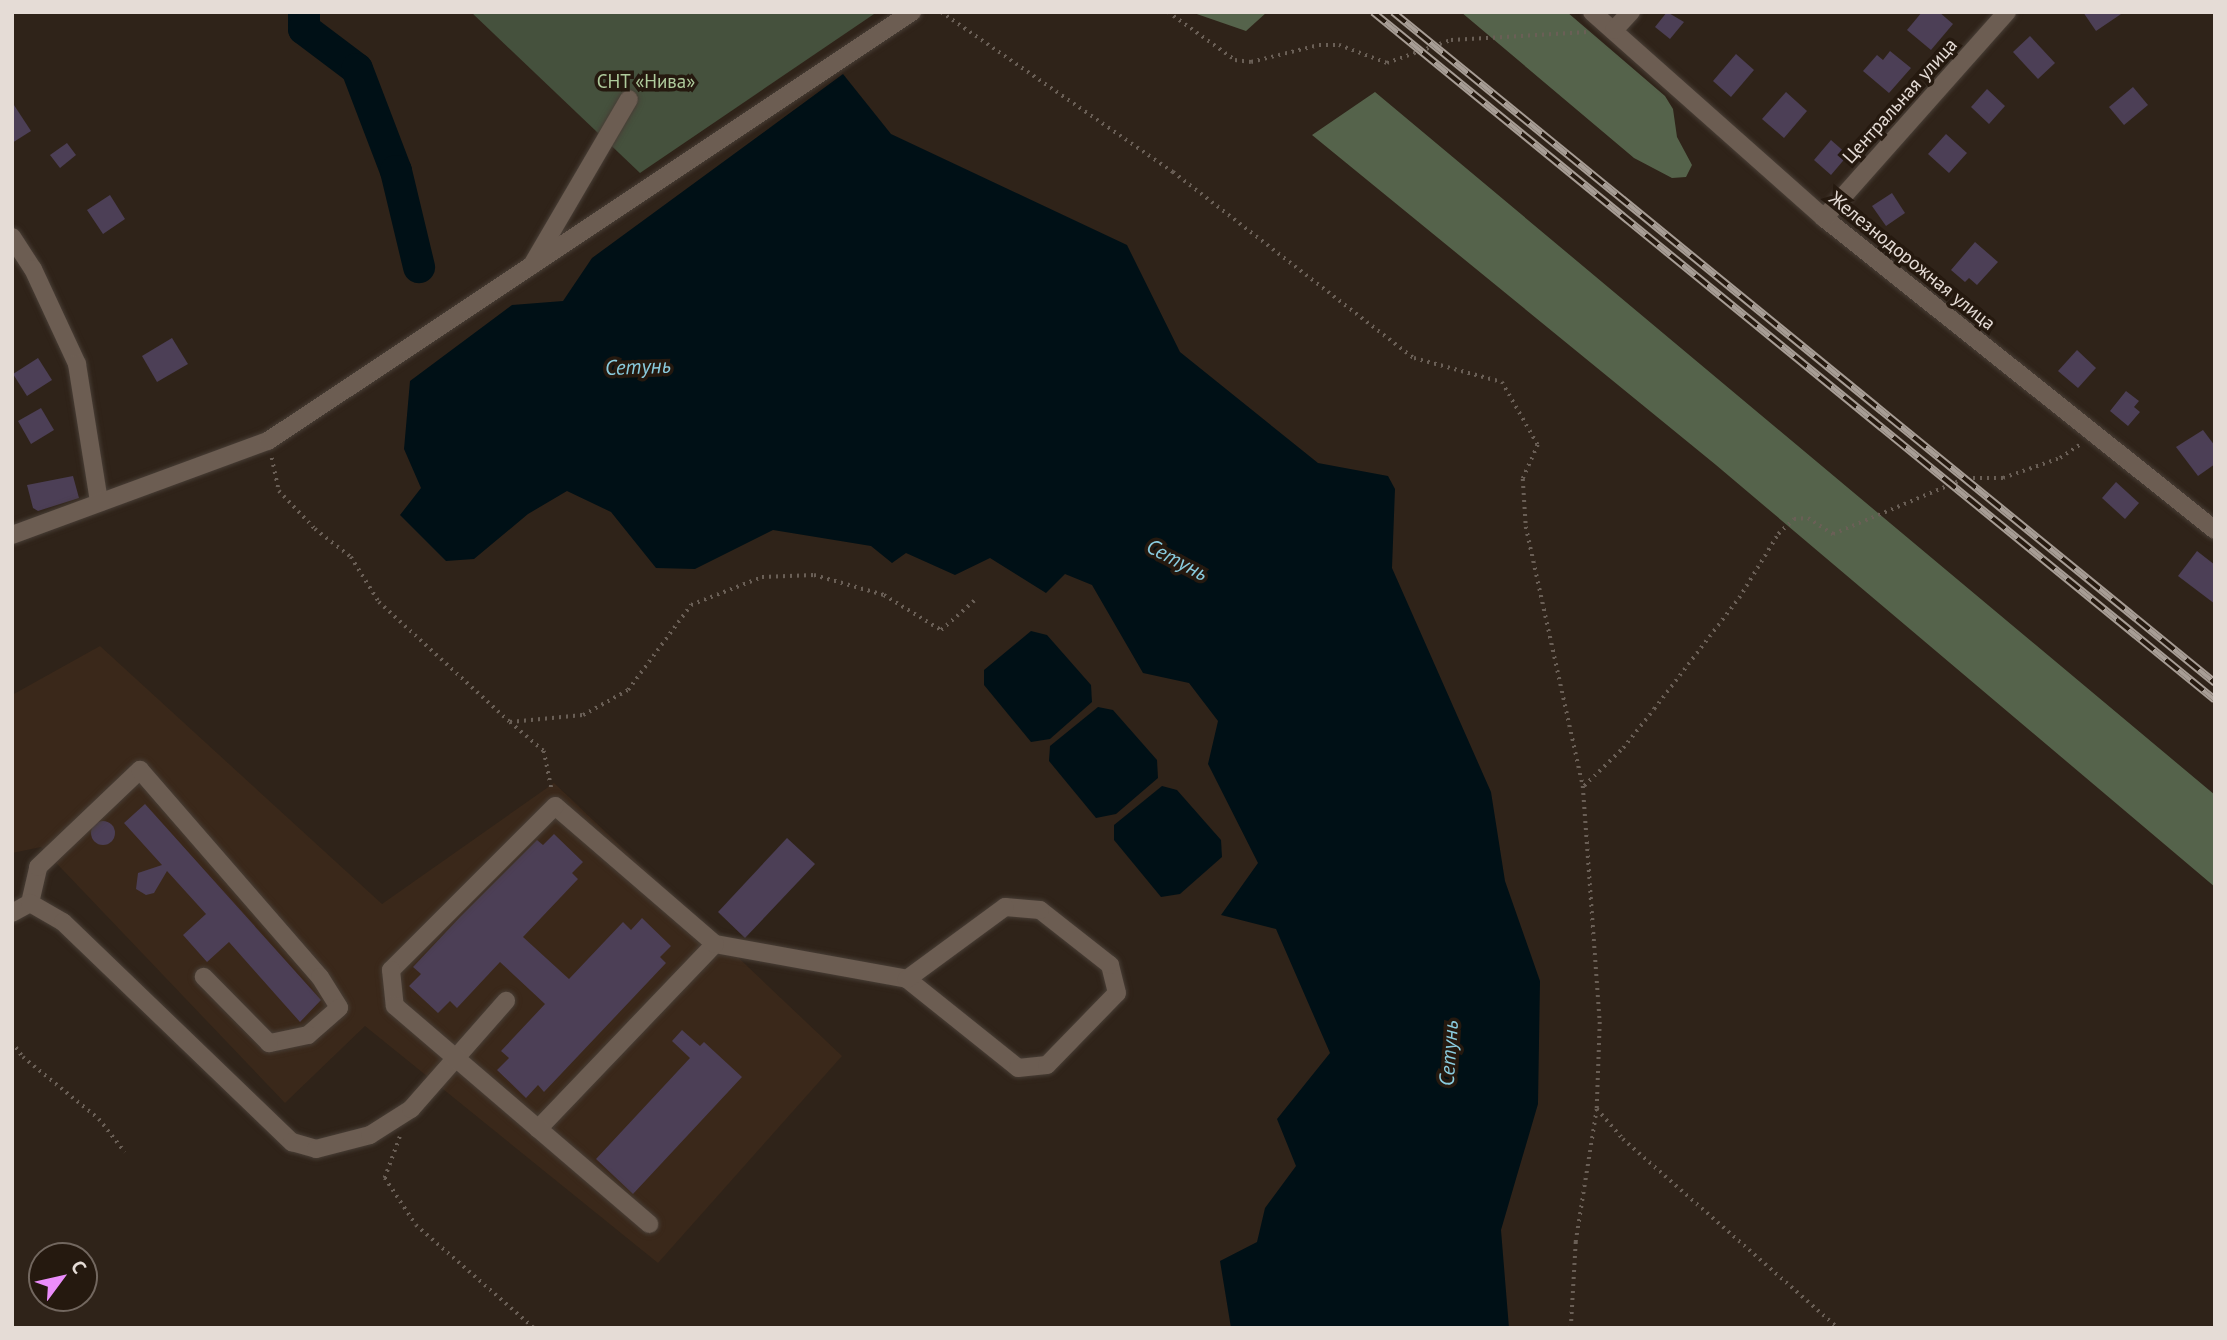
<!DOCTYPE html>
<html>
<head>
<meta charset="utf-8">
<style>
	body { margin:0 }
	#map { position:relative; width:2227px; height:1340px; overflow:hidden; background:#2f2319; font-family:"PT Sans",sans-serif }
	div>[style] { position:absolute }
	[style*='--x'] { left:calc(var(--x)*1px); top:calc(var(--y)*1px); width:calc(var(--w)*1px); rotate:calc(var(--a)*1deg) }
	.built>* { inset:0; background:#3a281a }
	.green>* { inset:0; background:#45513d }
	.forest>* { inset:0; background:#55634b }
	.water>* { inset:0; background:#001016 }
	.river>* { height:32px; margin:-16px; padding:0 16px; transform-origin:16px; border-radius:16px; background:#001016 }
	.building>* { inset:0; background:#4c3f56 }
	.round { border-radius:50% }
	.path>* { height:3.5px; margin-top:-1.75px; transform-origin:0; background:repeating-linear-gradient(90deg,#6a5f56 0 2px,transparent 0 7px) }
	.roads { filter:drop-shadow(0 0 2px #483e36) drop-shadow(0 0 2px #483e36) }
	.minor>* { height:18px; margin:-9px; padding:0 9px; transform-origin:9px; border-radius:9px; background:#6c5d52 }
	.rail>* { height:8px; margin-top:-4px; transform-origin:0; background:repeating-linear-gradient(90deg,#25190f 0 16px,#a79d95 0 32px); box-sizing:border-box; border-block:2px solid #a79d95 }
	span { translate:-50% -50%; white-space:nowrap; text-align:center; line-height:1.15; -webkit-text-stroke:7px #25190f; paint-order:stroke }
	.park-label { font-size:19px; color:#afcb9c }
	.street-label { font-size:19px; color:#e5dcd6 }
	.water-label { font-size:21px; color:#8accdf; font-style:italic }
	.frame { position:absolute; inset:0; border:14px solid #e5dcd6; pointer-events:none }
	.north { position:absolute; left:28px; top:1242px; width:70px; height:70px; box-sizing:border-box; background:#25190f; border:2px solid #72675f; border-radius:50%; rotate:57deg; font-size:19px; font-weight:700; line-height:28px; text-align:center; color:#e5dcd6 }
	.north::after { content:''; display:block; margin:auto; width:24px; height:32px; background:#eb8dfb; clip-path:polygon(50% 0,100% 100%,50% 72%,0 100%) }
</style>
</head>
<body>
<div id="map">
	<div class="built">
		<div style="clip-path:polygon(100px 646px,382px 904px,554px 783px,842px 1056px,658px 1263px,365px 1026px,285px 1103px,41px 847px,12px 853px,12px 695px)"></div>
	</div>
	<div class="green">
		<div style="clip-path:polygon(471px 12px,877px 12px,640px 173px)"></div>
	</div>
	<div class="forest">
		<div style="clip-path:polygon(1191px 12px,1267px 12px,1246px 31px)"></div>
		<div style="clip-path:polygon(1461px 12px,1567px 12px,1665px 96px,1673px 109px,1677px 137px,1692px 165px,1686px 177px,1672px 178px,1634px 158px)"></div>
		<div style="clip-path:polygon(1375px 92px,2215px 795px,2215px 887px,1716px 465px,1312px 135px)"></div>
	</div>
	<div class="water">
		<div style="clip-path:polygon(843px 74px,891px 134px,1127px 245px,1180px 352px,1318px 463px,1388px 476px,1395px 489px,1392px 568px,1491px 792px,1505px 881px,1540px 981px,1538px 1104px,1501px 1230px,1509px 1328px,1231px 1328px,1220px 1261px,1257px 1242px,1265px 1208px,1296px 1166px,1277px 1119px,1330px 1053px,1276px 929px,1221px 915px,1258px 863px,1208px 764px,1218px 721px,1189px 683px,1143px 673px,1092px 585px,1065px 574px,1046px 593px,990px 558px,955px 575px,906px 553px,892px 563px,871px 546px,773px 530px,695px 569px,656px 568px,611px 512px,567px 491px,528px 514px,474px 559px,446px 561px,400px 515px,421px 488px,404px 449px,410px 381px,512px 305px,563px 301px,592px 258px)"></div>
		<div style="clip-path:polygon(1031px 631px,1047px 635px,1091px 685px,1092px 702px,1050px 739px,1031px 742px,984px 685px,984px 670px)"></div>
		<div style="clip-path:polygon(1098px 707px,1113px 710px,1157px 760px,1158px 778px,1116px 814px,1096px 818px,1049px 761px,1050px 746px)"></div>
		<div style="clip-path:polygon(1162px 786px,1177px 790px,1221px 840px,1222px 857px,1180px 894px,1161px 897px,1114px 840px,1114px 825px)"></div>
	</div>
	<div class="river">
		<div style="--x:304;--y:12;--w:17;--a:90"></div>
		<div style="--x:304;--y:29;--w:66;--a:37"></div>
		<div style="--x:357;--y:69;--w:109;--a:69.1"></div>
		<div style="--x:396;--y:171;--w:99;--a:76.5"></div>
	</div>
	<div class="building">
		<div style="clip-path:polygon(1667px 12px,1684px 22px,1670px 39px,1655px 27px)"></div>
		<div style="clip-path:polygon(1922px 12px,1939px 12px,1953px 24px,1931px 50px,1907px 30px)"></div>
		<div style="clip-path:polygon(2083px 12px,2124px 12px,2096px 31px)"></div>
		<div style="clip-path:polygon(2030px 36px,2055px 63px,2038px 79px,2013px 52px)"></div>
		<div style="clip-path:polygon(1890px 51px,1911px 68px,1889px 93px,1863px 71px,1877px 55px,1883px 60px)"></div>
		<div style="clip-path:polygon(1736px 54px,1754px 70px,1731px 97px,1713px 81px)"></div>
		<div style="clip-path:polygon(2133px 87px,2148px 105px,2124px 125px,2109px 107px)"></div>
		<div style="clip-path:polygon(1987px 89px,2005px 106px,1989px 124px,1971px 107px)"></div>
		<div style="clip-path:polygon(1786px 92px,1807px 111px,1784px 138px,1762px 119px)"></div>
		<div style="clip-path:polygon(12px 102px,31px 131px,12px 143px)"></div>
		<div style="clip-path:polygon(1946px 134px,1967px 153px,1949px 173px,1928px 154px)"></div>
		<div style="clip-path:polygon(1831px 140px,1848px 155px,1831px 175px,1814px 160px)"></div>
		<div style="clip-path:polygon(67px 143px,76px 155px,60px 168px,50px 155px)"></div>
		<div style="clip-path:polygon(1892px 193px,1905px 213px,1886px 226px,1872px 206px)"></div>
		<div style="clip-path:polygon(110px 195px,125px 219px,103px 234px,87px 210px)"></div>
		<div style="clip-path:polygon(1975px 242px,1998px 262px,1977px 285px,1969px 278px,1965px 282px,1951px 270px)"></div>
		<div style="clip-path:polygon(172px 338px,188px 364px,157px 382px,142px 356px)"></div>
		<div style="clip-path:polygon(2077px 350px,2096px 368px,2078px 388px,2058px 371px)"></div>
		<div style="clip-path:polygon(38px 358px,52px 380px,27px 396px,13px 374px)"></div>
		<div style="clip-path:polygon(2126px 391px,2139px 401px,2134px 407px,2140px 412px,2128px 426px,2110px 411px)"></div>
		<div style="clip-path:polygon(41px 408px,54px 430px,31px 444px,18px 421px)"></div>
		<div style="clip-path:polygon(2203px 430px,2215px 446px,2215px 464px,2198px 476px,2176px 447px)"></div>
		<div style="clip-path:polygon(73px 476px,79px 498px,38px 511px,33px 508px,27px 485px)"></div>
		<div style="clip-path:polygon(2116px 482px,2139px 503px,2125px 519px,2102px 498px)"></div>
		<div style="clip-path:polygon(2197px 551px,2215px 565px,2215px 604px,2178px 576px)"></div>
		<div style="clip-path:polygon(145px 804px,321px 1000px,300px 1022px,229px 942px,207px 962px,183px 935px,206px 914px,167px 871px,154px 893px,146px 895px,136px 889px,138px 873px,162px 865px,124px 823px)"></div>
		<div class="round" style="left:91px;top:821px;width:24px;height:24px"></div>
		<div style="clip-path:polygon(554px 834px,583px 862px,572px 873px,578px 879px,523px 937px,569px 979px,623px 922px,631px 930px,642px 918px,671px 946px,660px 957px,666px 963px,544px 1092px,538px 1085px,526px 1098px,497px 1070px,509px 1058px,501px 1051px,545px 1004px,500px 962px,457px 1008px,450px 1001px,438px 1013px,409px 986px,421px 974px,413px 967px,460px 917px,537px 840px,543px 845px)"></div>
		<div style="clip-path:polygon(787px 838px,815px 864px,745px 938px,718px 912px)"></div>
		<div style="clip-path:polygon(682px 1030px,700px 1046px,704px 1042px,742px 1077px,633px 1194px,596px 1159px,690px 1058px,672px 1041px)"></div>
	</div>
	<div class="path">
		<div style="--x:941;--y:12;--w:282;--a:34.6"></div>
		<div style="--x:1173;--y:172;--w:304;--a:37.7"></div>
		<div style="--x:1414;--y:358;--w:91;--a:15.3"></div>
		<div style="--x:1502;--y:382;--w:73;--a:60.3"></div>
		<div style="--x:1538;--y:445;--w:37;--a:114"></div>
		<div style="--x:1523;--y:479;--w:48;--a:86.4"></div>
		<div style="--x:1526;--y:527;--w:265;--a:77.6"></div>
		<div style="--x:1583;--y:786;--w:237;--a:85.9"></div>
		<div style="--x:1600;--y:1022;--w:87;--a:92"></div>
		<div style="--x:1597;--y:1109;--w:135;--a:99"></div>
		<div style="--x:1576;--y:1242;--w:86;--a:93.3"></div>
		<div style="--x:1168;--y:12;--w:82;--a:35.6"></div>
		<div style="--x:1235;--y:60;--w:16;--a:7"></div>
		<div style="--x:1251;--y:62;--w:70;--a:-14"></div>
		<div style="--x:1319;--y:45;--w:20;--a:0"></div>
		<div style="--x:1339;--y:45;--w:51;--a:20.6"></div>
		<div style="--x:1387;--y:63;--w:68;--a:-19.8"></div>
		<div style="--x:1451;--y:40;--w:137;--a:-3.3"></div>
		<div style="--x:272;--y:458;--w:34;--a:78"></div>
		<div style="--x:279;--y:491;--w:52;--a:46.5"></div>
		<div style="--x:315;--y:529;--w:46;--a:37.9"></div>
		<div style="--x:351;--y:557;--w:53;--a:58.1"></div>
		<div style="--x:379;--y:602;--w:178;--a:42.5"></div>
		<div style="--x:510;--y:722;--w:73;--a:-5.5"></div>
		<div style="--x:583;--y:715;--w:51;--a:-29.1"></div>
		<div style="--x:628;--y:690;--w:106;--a:-53.5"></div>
		<div style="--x:691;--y:605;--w:76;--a:-21.5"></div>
		<div style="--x:762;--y:577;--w:52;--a:-2.2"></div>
		<div style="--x:814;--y:575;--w:73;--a:15.9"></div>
		<div style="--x:884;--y:595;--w:67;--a:31.6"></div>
		<div style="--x:941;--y:630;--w:47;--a:-41.5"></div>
		<div style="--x:510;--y:722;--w:45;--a:40.5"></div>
		<div style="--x:544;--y:751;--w:41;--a:78.7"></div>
		<div style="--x:1584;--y:786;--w:54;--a:-44.3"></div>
		<div style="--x:1623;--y:748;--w:50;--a:-51.5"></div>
		<div style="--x:1654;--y:709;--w:140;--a:-52.6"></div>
		<div style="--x:1739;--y:598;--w:75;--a:-58.6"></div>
		<div style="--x:1778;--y:534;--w:22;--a:-43"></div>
		<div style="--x:1794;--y:519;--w:14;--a:-4"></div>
		<div style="--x:1808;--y:518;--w:30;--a:33"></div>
		<div style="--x:1833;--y:534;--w:144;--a:-22.8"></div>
		<div style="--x:1966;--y:478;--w:37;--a:0"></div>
		<div style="--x:2003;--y:478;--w:60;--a:-19.3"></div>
		<div style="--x:2060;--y:458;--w:27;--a:-34"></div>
		<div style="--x:12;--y:1042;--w:19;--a:54"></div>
		<div style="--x:23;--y:1057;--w:98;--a:39.2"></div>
		<div style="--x:99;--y:1119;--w:42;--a:51.8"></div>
		<div style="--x:1597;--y:1109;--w:40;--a:49"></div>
		<div style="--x:1623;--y:1139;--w:286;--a:41.3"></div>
		<div style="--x:400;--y:1137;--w:44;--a:110.1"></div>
		<div style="--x:385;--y:1178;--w:56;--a:56.6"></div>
		<div style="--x:416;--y:1225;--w:157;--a:41.1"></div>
	</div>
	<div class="roads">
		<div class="minor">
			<div style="--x:1592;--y:12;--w:310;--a:41.6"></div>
			<div style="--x:1824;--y:218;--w:500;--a:38.59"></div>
			<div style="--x:1614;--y:30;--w:25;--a:-47"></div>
			<div style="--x:1824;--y:218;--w:276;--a:-48.4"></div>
			<div style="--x:12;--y:237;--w:38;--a:57"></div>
			<div style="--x:33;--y:269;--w:105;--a:65.1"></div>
			<div style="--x:77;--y:364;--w:140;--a:80.9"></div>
			<div style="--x:532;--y:265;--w:192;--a:-59.7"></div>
			<div style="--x:12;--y:535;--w:273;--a:-20.2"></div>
			<div style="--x:268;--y:441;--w:774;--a:-33.67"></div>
			<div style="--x:30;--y:903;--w:37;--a:-77"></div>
			<div style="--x:38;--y:867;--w:141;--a:-43.6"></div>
			<div style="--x:140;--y:770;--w:274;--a:49"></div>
			<div style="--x:320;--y:977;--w:36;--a:58"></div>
			<div style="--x:339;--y:1008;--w:41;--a:138.9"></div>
			<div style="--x:308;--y:1035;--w:40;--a:168"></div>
			<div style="--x:269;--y:1043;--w:93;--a:-134.6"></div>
			<div style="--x:12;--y:913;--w:21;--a:-29"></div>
			<div style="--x:30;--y:903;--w:38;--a:30"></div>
			<div style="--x:63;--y:922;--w:318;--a:43.9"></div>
			<div style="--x:292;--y:1142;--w:25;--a:16"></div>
			<div style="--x:316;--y:1149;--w:56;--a:-14.5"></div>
			<div style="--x:370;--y:1135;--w:49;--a:-32.4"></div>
			<div style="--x:411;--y:1109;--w:144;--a:-48.7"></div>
			<div style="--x:715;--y:944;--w:195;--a:10.3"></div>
			<div style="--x:907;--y:979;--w:142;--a:38.7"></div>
			<div style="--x:1018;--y:1068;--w:29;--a:-6"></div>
			<div style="--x:1047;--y:1065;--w:100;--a:-45.8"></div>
			<div style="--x:1117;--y:993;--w:29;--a:-104"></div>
			<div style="--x:1110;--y:965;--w:89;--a:-141.8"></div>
			<div style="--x:1040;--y:910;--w:35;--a:-175"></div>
			<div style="--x:1005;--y:907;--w:122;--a:143.7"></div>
			<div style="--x:538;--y:1129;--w:256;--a:-46.3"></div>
			<div style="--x:715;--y:944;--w:211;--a:-139.2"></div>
			<div style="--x:555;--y:806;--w:232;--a:135"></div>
			<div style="--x:391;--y:970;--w:36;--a:84"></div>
			<div style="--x:395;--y:1006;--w:335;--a:40.6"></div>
		</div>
	</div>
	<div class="rail">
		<div style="--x:1373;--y:12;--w:1087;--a:39.25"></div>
		<div style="--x:1393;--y:12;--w:1061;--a:39.22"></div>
	</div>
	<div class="park-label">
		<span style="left:646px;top:82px">СНТ «Нива»</span>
	</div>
	<div class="street-label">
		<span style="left:1900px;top:101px;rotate:-48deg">Центральная улица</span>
		<span style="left:1912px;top:261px;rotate:39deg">Железнодорожная улица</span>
	</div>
	<div class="water-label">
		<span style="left:638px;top:367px;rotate:-2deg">Сетунь</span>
		<span style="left:1177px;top:560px;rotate:28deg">Сетунь</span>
		<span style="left:1449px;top:1053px;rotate:-86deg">Сетунь</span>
	</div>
	<div class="frame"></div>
	<div class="north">С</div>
</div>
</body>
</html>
